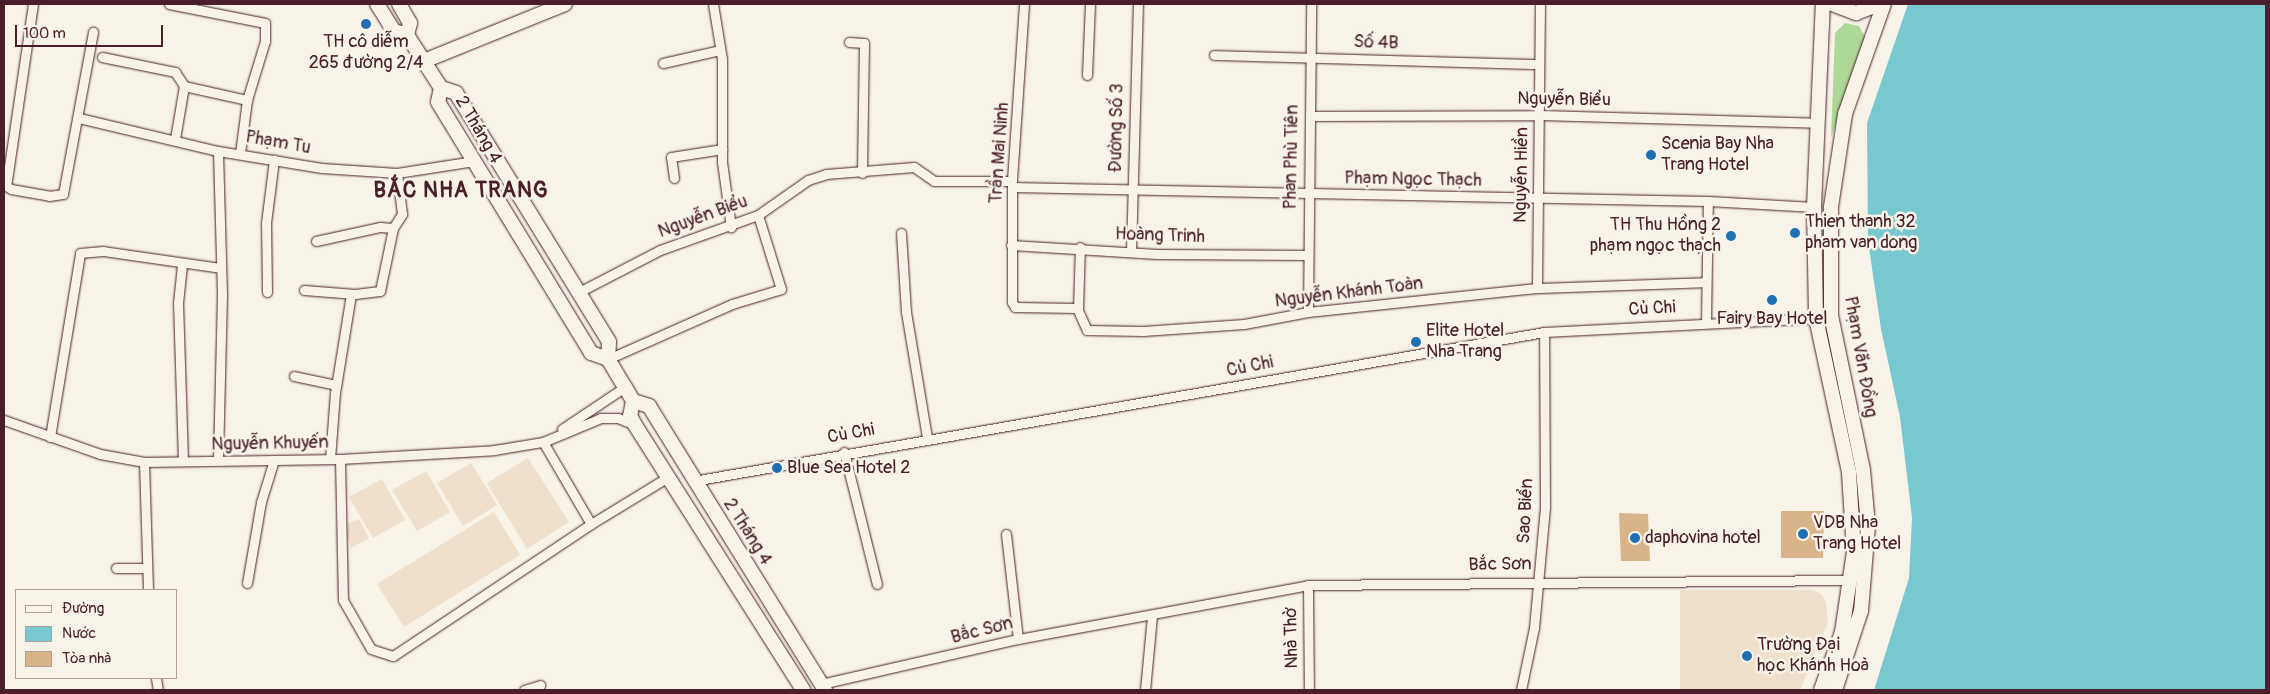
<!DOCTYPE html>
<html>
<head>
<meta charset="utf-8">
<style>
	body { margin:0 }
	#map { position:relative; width:2270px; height:694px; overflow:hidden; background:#f7f3e8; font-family:Pangolin,sans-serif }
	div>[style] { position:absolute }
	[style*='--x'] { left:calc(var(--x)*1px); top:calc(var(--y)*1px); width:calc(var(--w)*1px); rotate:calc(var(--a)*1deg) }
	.built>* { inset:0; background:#eee0cc }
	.green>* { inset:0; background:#add895 }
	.water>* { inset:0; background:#77c8cf }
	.building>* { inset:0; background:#d9b48a }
	.roads { filter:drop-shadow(0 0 1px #4a1f2b) drop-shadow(0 0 1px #4a1f2b) }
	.street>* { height:9px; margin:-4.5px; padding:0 4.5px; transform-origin:4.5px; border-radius:4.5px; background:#f7f3e8 }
	.primary>* { height:14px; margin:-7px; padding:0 7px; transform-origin:7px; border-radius:7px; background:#f7f3e8 }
	.dots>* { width:14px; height:14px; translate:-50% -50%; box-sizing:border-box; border:2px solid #f7f3e8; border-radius:50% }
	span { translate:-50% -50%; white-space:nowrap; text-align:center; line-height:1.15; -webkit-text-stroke:5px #f7f3e8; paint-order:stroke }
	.poi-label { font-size:18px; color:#4a1f2b }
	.left { translate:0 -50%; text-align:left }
	.right { translate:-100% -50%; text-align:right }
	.street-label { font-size:18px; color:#4a1f2b }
	.district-label { font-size:22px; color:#4a1f2b; font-weight:700; letter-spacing:1px }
	.frame { position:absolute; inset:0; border:5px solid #4a1f2b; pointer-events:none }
	.legend { position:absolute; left:15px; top:589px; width:162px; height:90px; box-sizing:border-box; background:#f7f3e8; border:1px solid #b29e9c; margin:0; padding:6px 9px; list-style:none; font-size:15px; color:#4a1f2b }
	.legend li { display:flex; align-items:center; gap:10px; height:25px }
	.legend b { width:25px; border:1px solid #b29e9c }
	.scale { position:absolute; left:15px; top:25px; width:148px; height:22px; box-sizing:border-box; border:2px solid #4a1f2b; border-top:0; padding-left:6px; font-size:15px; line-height:18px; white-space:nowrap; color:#4a1f2b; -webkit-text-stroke:4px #f7f3e8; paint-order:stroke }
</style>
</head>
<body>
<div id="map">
	<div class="built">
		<div style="clip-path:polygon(528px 458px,569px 522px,527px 549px,487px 483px)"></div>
		<div style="clip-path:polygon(471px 463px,497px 505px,463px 526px,437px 483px)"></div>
		<div style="clip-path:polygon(426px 471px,450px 512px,417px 531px,392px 490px)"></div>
		<div style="clip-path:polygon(382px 479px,405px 520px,373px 538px,349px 497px)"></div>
		<div style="clip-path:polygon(494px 512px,520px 555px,404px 627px,377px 584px)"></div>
		<div style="clip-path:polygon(359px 519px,369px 538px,351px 548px,343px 525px)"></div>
		<div style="clip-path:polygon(1680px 590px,1813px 590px,1821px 594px,1826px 602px,1828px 623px,1800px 690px,1680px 690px)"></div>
	</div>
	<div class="green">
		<div style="clip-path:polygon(1845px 23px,1859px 26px,1865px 37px,1831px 138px,1835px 33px)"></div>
	</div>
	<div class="water">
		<div style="clip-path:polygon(1908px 4px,2266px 4px,2266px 690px,1874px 690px,1909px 578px,1912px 518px,1900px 417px,1881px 329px,1868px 241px,1867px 123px)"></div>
	</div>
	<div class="building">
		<div style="clip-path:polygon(1781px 511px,1824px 511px,1823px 558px,1781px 558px)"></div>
		<div style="clip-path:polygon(1619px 513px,1648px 514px,1650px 561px,1621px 561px)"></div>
	</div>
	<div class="roads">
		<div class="street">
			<div style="--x:33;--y:4;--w:184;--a:98.4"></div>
			<div style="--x:6;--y:186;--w:6;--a:31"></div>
			<div style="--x:11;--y:189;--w:39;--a:10"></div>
			<div style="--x:49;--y:196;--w:14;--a:-8"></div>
			<div style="--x:63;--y:194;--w:165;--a:-79.5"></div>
			<div style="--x:169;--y:4;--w:98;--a:11.2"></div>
			<div style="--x:265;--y:23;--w:18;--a:90"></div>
			<div style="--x:265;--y:41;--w:62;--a:107"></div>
			<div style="--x:247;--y:100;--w:53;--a:97.5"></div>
			<div style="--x:713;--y:4;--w:56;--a:80.7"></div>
			<div style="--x:722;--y:59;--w:103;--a:90"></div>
			<div style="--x:722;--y:162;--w:66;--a:82.1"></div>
			<div style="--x:1024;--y:4;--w:177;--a:93.9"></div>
			<div style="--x:1012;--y:181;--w:121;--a:90"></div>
			<div style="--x:1012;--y:302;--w:6;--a:59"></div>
			<div style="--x:1015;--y:307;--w:62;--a:0.9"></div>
			<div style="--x:1077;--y:308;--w:24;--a:66"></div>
			<div style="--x:1087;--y:330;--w:56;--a:1"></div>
			<div style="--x:1143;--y:331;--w:101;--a:-4"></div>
			<div style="--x:1244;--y:324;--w:65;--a:-10.6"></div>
			<div style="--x:1308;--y:312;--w:230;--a:-6"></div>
			<div style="--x:1537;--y:288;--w:169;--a:-2"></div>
			<div style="--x:849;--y:42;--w:15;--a:4"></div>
			<div style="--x:864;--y:43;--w:130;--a:90.9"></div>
			<div style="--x:1214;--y:55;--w:323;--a:1.6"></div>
			<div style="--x:102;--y:57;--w:75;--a:11.6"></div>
			<div style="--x:175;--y:72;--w:17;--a:57"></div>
			<div style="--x:663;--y:63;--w:58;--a:-12.8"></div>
			<div style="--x:1087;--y:75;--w:71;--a:-87.6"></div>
			<div style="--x:1310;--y:116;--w:230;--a:-0.2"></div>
			<div style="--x:1540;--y:115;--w:278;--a:1.6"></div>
			<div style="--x:79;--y:118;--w:143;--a:13.4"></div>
			<div style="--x:218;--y:151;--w:105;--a:9.3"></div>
			<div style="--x:322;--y:168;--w:75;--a:3.8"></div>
			<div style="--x:397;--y:173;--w:78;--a:-8.9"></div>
			<div style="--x:175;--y:139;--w:54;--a:-80.4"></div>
			<div style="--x:184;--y:86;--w:65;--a:12.5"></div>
			<div style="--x:218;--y:151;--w:144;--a:88.4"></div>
			<div style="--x:222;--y:295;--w:165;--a:91.4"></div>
			<div style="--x:674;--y:178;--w:21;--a:-98"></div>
			<div style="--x:671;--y:157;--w:52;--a:-8.9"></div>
			<div style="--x:1012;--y:187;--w:696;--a:1.15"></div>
			<div style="--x:1708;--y:201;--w:106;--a:3.2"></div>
			<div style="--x:901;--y:233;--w:79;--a:86.4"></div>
			<div style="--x:906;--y:312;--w:127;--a:80.5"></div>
			<div style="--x:316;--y:241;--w:66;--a:-12.3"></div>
			<div style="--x:380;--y:227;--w:13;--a:4"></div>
			<div style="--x:1011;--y:245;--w:146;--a:3.5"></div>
			<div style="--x:1157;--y:254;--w:150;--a:0.4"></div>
			<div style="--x:1131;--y:252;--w:248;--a:-88.4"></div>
			<div style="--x:182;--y:265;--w:37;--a:96"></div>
			<div style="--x:178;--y:302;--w:159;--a:88.2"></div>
			<div style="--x:1537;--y:288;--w:284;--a:-89.4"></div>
			<div style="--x:304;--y:290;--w:51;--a:4.5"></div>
			<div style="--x:355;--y:294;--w:25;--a:-7"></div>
			<div style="--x:380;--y:291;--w:64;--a:-78.3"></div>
			<div style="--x:393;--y:228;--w:17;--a:-57"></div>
			<div style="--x:402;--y:214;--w:41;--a:-97"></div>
			<div style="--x:267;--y:292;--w:69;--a:-90.8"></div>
			<div style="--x:266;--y:223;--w:64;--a:-82.8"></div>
			<div style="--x:577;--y:293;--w:93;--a:-27.4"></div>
			<div style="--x:660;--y:250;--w:104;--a:-19.7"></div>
			<div style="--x:758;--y:215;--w:61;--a:-35"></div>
			<div style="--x:808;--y:180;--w:19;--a:-18"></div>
			<div style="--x:826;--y:174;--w:88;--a:-4.5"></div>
			<div style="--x:914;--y:167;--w:24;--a:35"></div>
			<div style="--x:934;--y:181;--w:78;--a:0"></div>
			<div style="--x:1078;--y:309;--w:62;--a:-88.2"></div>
			<div style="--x:1308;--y:312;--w:308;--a:-89.4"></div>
			<div style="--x:1706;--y:322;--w:121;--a:-89.1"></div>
			<div style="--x:608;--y:359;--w:136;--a:-23.9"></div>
			<div style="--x:732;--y:304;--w:51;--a:-17"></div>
			<div style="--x:781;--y:289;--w:77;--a:-107.3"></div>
			<div style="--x:294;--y:376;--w:43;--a:12.1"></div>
			<div style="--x:4;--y:420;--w:102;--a:19.5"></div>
			<div style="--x:100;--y:454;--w:45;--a:10.3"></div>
			<div style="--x:144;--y:462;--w:196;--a:-0.9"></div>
			<div style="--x:340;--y:459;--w:154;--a:-3.3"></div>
			<div style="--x:494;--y:450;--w:50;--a:-9.3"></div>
			<div style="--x:543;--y:442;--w:63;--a:-22.5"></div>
			<div style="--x:601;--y:418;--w:17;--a:0"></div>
			<div style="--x:618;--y:418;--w:18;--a:22"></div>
			<div style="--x:562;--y:429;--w:76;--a:-33.7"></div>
			<div style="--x:50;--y:437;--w:186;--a:-80.7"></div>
			<div style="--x:80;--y:253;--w:23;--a:-5"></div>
			<div style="--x:103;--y:251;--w:119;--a:8.2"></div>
			<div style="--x:844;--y:452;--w:136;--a:76"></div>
			<div style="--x:330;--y:459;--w:66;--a:-85.7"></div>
			<div style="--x:335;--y:393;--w:100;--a:-80.8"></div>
			<div style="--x:340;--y:459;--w:141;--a:88.8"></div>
			<div style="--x:343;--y:600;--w:56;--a:60.3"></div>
			<div style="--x:371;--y:649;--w:23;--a:18"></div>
			<div style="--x:393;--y:656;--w:238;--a:-33.7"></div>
			<div style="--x:591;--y:524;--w:95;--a:-120.3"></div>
			<div style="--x:144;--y:462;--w:128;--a:88.2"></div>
			<div style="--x:693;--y:481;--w:864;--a:-9.93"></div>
			<div style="--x:1544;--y:332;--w:272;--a:-2.9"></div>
			<div style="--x:591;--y:524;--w:90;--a:-31.4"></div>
			<div style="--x:1006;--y:534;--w:106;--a:83.5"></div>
			<div style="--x:116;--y:568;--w:30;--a:0"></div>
			<div style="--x:247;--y:583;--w:82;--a:-80.2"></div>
			<div style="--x:261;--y:502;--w:44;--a:-72.8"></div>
			<div style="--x:1308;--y:585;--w:105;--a:89.5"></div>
			<div style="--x:156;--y:678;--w:12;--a:81"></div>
			<div style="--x:821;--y:684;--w:202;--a:-12.9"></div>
			<div style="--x:1018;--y:639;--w:295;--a:-10.5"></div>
			<div style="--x:1308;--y:585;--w:544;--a:-0.53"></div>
			<div style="--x:524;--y:690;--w:17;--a:-17"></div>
			<div style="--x:1145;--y:690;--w:74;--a:-84.6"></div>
			<div style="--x:1521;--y:690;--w:63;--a:-78.2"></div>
			<div style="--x:1534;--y:628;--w:121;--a:-84.8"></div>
			<div style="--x:1545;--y:507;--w:175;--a:-90.3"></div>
		</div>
		<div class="primary">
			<div style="--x:377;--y:4;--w:32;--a:58"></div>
			<div style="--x:394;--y:31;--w:14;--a:17"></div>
			<div style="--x:407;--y:35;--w:63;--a:57.3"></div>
			<div style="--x:441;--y:88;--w:16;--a:18"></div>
			<div style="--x:456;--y:93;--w:292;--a:58.4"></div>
			<div style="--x:609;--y:342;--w:17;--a:93"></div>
			<div style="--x:608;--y:359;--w:33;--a:59"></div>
			<div style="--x:625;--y:387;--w:16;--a:60"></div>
			<div style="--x:633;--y:401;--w:17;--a:17"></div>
			<div style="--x:649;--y:406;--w:334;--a:58.2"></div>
			<div style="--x:399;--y:4;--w:22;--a:60"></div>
			<div style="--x:410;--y:23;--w:12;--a:104"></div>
			<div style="--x:1832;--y:4;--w:26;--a:21"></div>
			<div style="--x:1856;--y:13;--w:26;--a:-21"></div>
			<div style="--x:424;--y:61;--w:152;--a:-22"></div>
			<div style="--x:441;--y:88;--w:14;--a:102"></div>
			<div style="--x:438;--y:102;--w:294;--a:58.6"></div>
			<div style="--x:591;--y:353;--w:18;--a:19"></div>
			<div style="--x:633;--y:401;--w:15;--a:101"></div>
			<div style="--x:630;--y:416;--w:10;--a:61"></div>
			<div style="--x:635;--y:425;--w:314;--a:57.6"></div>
			<div style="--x:1821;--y:690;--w:62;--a:-70.1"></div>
			<div style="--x:1842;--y:632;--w:81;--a:-81.5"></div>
			<div style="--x:1854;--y:552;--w:80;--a:-93.6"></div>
			<div style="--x:1849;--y:472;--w:157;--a:-102.1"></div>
			<div style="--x:1816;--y:318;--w:111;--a:-91"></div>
			<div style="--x:1814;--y:207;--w:203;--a:-87.5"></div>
			<div style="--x:1835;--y:690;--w:83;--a:-71.8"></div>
			<div style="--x:1861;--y:611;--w:86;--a:-85.3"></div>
			<div style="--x:1868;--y:525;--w:55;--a:-95.2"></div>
			<div style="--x:1863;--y:470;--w:157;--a:-101.7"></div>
			<div style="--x:1831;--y:316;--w:109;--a:-90"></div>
			<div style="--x:1831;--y:207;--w:94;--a:-81.4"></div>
			<div style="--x:1845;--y:114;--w:117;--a:-70.5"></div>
		</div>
	</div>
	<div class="dots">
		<div style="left:366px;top:24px;background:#1f6fb2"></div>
		<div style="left:1651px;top:155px;background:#1f6fb2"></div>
		<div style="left:1795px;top:233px;background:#1f6fb2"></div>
		<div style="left:1731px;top:236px;background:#1f6fb2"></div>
		<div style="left:1772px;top:300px;background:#1f6fb2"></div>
		<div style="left:1416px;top:342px;background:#1f6fb2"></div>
		<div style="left:777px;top:468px;background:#1f6fb2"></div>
		<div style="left:1803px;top:534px;background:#1f6fb2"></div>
		<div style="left:1635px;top:538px;background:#1f6fb2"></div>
		<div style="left:1747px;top:656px;background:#1f6fb2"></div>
	</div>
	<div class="poi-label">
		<span style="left:366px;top:53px">TH cô diễm<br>265 đường 2/4</span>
		<span class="left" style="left:1661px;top:155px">Scenia Bay Nha<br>Trang Hotel</span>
		<span class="left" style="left:1805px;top:233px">Thien thanh 32<br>pham van dong</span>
		<span class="right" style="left:1721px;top:236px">TH Thu Hồng 2<br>phạm ngọc thạch</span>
		<span style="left:1772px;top:319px">Fairy Bay Hotel</span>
		<span class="left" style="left:1426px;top:342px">Elite Hotel<br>Nha Trang</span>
		<span class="left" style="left:787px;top:468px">Blue Sea Hotel 2</span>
		<span class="left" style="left:1813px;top:534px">VDB Nha<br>Trang Hotel</span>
		<span class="left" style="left:1645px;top:538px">daphovina hotel</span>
		<span class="left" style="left:1757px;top:656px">Trường Đại<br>học Khánh Hoà</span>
	</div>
	<div class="street-label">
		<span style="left:1376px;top:43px;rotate:2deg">Số 4B</span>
		<span style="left:1564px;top:100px;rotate:1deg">Nguyễn Biểu</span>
		<span style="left:1117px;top:128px;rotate:-89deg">Đường Số 3</span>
		<span style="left:478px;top:130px;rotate:60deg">2 Tháng 4</span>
		<span style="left:278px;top:143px;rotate:10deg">Phạm Tu</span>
		<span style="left:1000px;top:153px;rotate:-86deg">Trần Mai Ninh</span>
		<span style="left:1292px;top:157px;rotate:-89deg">Phan Phù Tiên</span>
		<span style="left:1522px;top:175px;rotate:-89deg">Nguyễn Hiền</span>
		<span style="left:1413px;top:180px;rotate:1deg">Phạm Ngọc Thạch</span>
		<span style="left:703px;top:217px;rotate:-20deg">Nguyễn Biểu</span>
		<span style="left:1160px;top:236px;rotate:2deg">Hoàng Trinh</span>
		<span style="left:1349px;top:293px;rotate:-7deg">Nguyễn Khánh Toàn</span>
		<span style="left:1652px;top:309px;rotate:-3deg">Củ Chi</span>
		<span style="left:1860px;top:357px;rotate:80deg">Phạm Văn Đồng</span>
		<span style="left:1250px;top:367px;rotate:-11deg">Củ Chi</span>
		<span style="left:851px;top:434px;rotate:-10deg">Củ Chi</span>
		<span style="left:270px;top:444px;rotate:-1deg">Nguyễn Khuyến</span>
		<span style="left:1526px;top:511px;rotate:-87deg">Sao Biển</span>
		<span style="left:747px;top:532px;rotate:58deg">2 Tháng 4</span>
		<span style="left:1500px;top:565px;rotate:-1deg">Bắc Sơn</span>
		<span style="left:982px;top:631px;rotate:-14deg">Bắc Sơn</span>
		<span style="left:1292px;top:638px;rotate:-91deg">Nhà Thờ</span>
	</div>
	<div class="district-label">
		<span style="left:461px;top:191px">BẮC NHA TRANG</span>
	</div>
	<div class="frame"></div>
	<ul class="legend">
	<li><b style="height:6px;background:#f7f3e8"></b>Đường</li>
	<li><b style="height:14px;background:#77c8cf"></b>Nước</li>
	<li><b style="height:14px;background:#d9b48a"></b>Tòa nhà</li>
	</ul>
	<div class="scale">100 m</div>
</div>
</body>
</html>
